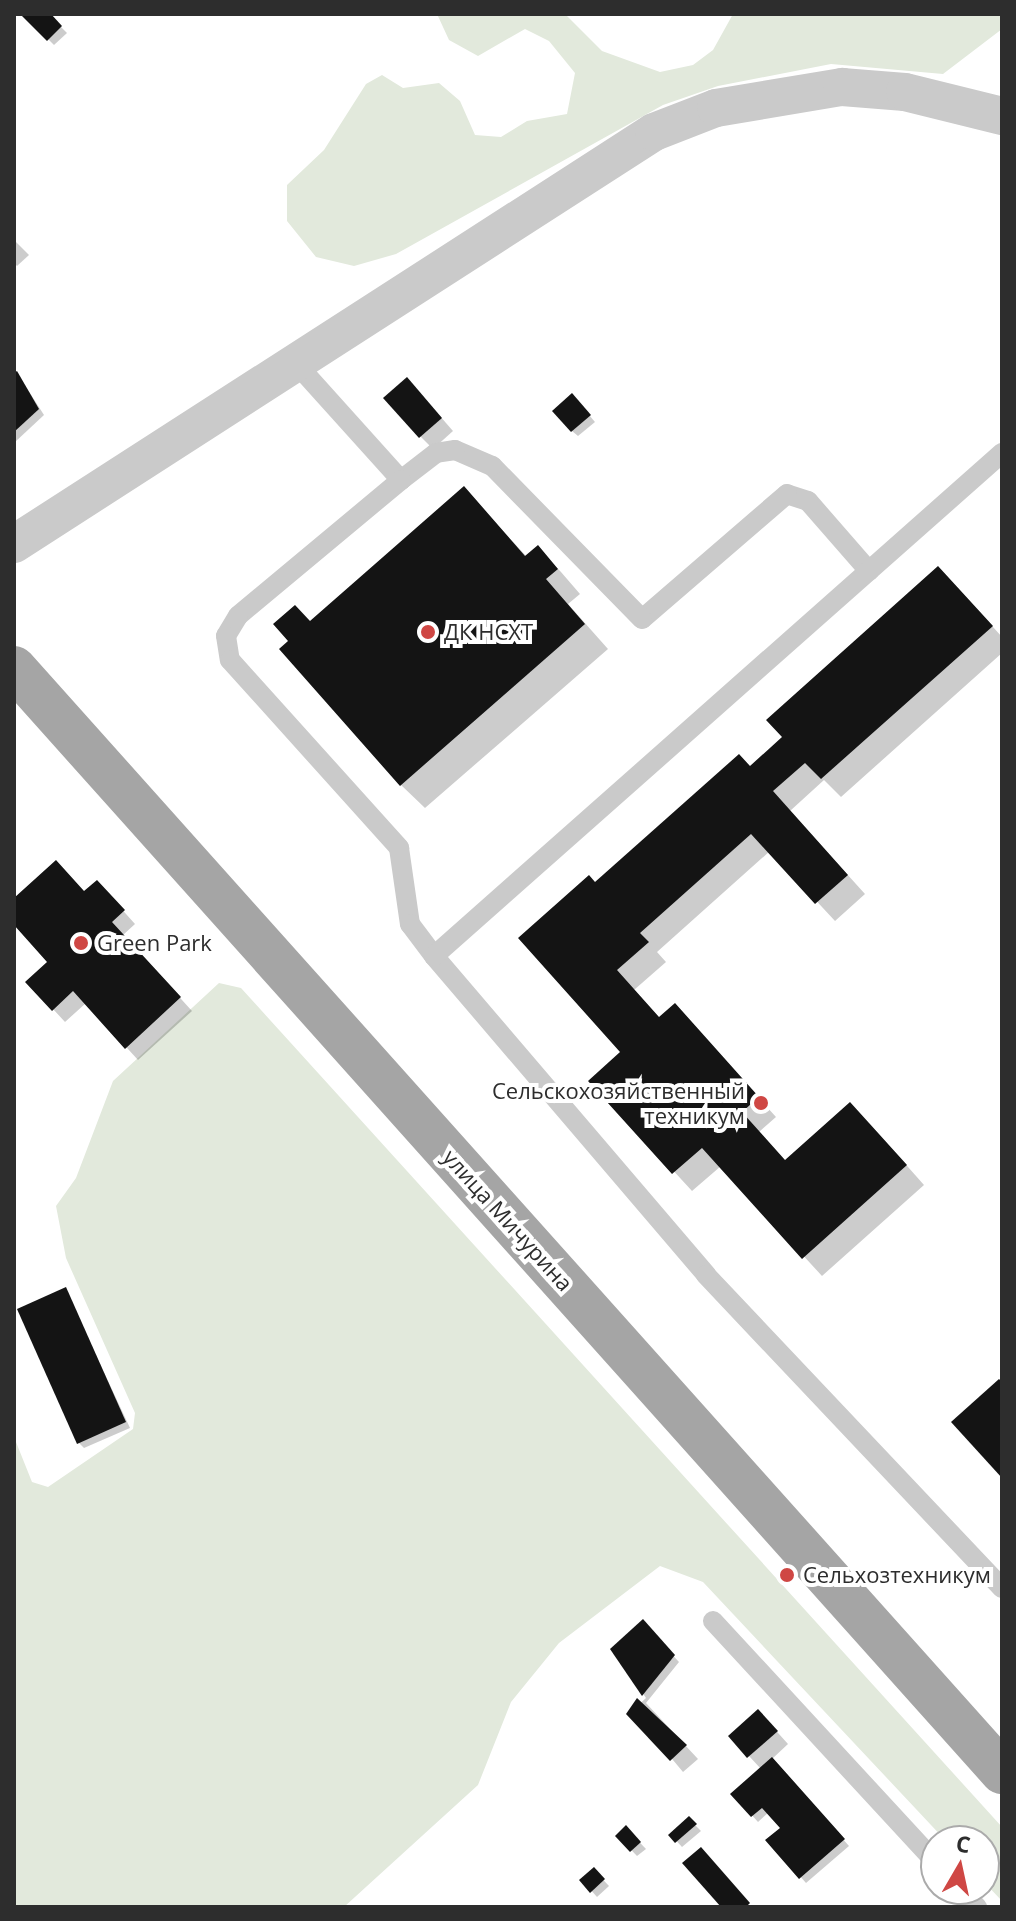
<!DOCTYPE html>
<html>
<head>
<meta charset="utf-8">
<style>
	body { margin:0 }
	#map { position:relative; width:1016px; height:1921px; overflow:hidden; background:#fff; font-family:"Open Sans",sans-serif }
	div>[style] { position:absolute }
	[style*='--x'] { left:calc(var(--x)*1px); top:calc(var(--y)*1px); width:calc(var(--w)*1px); rotate:calc(var(--a)*1deg) }
	.green>* { inset:0; background:#e2e9dc }
	.shadow>* { inset:0; background:#0003 }
	.building>* { inset:0; background:#141414 }
	.service>* { height:20px; margin:-10px; padding:0 10px; transform-origin:10px; border-radius:10px; background:#cacaca }
	.minor>* { height:38px; margin:-19px; padding:0 19px; transform-origin:19px; border-radius:19px; background:#cacaca }
	.primary>* { height:44px; margin:-22px; padding:0 22px; transform-origin:22px; border-radius:22px; background:#a5a5a5 }
	.dots>* { width:22px; height:22px; translate:-50% -50%; box-sizing:border-box; border:4px solid #fff; border-radius:50% }
	span { translate:-50% -50%; white-space:nowrap; text-align:center; line-height:1.15; -webkit-text-stroke:8px #fff; paint-order:stroke }
	.poi-label { font-size:22px; color:#2d2d2d }
	.left { translate:0 -50%; text-align:left }
	.right { translate:-100% -50%; text-align:right }
	.street-label { font-size:22px; color:#2d2d2d }
	.frame { position:absolute; inset:0; border:16px solid #2d2d2d; pointer-events:none }
	.north { position:absolute; left:920px; top:1825px; width:80px; height:80px; box-sizing:border-box; background:#fff; border:2px solid #ababab; border-radius:50%; rotate:9deg; font-size:22px; font-weight:700; line-height:32px; text-align:center; color:#2d2d2d }
	.north::after { content:''; display:block; margin:auto; width:28px; height:36px; background:#cf4744; clip-path:polygon(50% 0,100% 100%,50% 72%,0 100%) }
</style>
</head>
<body>
<div id="map">
	<div class="green">
		<div style="clip-path:polygon(437px 14px,565px 14px,602px 51px,660px 72px,693px 65px,713px 50px,733px 14px,1002px 14px,1002px 29px,943px 74px,831px 64px,718px 86px,663px 105px,396px 254px,354px 266px,316px 257px,287px 221px,287px 185px,324px 150px,366px 84px,382px 75px,403px 88px,439px 83px,460px 101px,475px 135px,501px 137px,527px 121px,567px 114px,575px 73px,549px 41px,525px 29px,478px 56px,449px 40px)"></div>
		<div style="clip-path:polygon(219px 983px,241px 988px,1002px 1827px,1002px 1901px,984px 1882px,984px 1841px,946px 1841px,703px 1582px,660px 1566px,559px 1643px,511px 1702px,478px 1785px,344px 1907px,14px 1907px,14px 1437px,32px 1482px,48px 1487px,133px 1429px,135px 1413px,66px 1258px,56px 1206px,76px 1178px,113px 1081px)"></div>
	</div>
	<div class="shadow">
		<div style="clip-path:polygon(23px 14px,48px 14px,67px 33px,54px 45px)"></div>
		<div style="clip-path:polygon(14px 240px,29px 255px,17px 266px,14px 263px)"></div>
		<div style="clip-path:polygon(17px 373px,44px 415px,14px 443px,14px 376px)"></div>
		<div style="clip-path:polygon(419px 392px,453px 431px,433px 449px,420px 436px)"></div>
		<div style="clip-path:polygon(578px 402px,595px 422px,578px 436px,572px 431px)"></div>
		<div style="clip-path:polygon(464px 489px,527px 557px,538px 548px,561px 572px,580px 594px,568px 604px,608px 649px,425px 808px,401px 785px,311px 623px)"></div>
		<div style="clip-path:polygon(957px 587px,1002px 637px,1002px 653px,841px 797px,824px 780px,790px 811px,865px 894px,835px 921px,770px 851px,657px 952px,666px 962px,634px 990px,660px 1019px,693px 1025px,776px 1117px,759px 1132px,786px 1162px,869px 1123px,924px 1185px,822px 1276px,721px 1166px,692px 1191px,591px 1081px,623px 1052px,595px 884px,750px 768px)"></div>
		<div style="clip-path:polygon(85px 893px,109px 895px,135px 924px,123px 935px,192px 1011px,138px 1060px,86px 1003px,65px 1022px,53px 1009px,50px 962px,14px 922px,14px 900px)"></div>
		<div style="clip-path:polygon(65px 1289px,130px 1428px,84px 1448px,78px 1442px)"></div>
		<div style="clip-path:polygon(642px 1622px,679px 1662px,646px 1703px,698px 1759px,683px 1772px,632px 1711px,646px 1698px,613px 1649px)"></div>
		<div style="clip-path:polygon(770px 1724px,788px 1744px,772px 1759px,849px 1846px,806px 1883px,768px 1840px,783px 1828px,769px 1812px,758px 1822px,733px 1794px,761px 1769px,749px 1756px)"></div>
		<div style="clip-path:polygon(689px 1819px,701px 1831px,682px 1847px,671px 1835px)"></div>
		<div style="clip-path:polygon(626px 1828px,646px 1849px,637px 1856px,618px 1836px)"></div>
		<div style="clip-path:polygon(594px 1870px,609px 1886px,597px 1897px,582px 1880px)"></div>
	</div>
	<div class="building">
		<div style="clip-path:polygon(20px 14px,51px 14px,62px 26px,47px 41px)"></div>
		<div style="clip-path:polygon(17px 371px,39px 409px,14px 432px,14px 373px)"></div>
		<div style="clip-path:polygon(407px 377px,442px 418px,419px 438px,383px 398px)"></div>
		<div style="clip-path:polygon(572px 393px,591px 415px,571px 432px,552px 411px)"></div>
		<div style="clip-path:polygon(464px 486px,525px 556px,538px 545px,558px 569px,546px 579px,585px 624px,400px 786px,279px 649px,288px 641px,273px 624px,295px 605px,310px 621px)"></div>
		<div style="clip-path:polygon(938px 566px,993px 626px,821px 779px,805px 763px,773px 791px,848px 875px,815px 904px,751px 834px,640px 933px,649px 942px,617px 970px,659px 1017px,675px 1003px,759px 1097px,742px 1112px,785px 1160px,850px 1102px,907px 1165px,802px 1259px,702px 1148px,672px 1174px,588px 1081px,620px 1052px,518px 938px,589px 875px,595px 882px,739px 754px,750px 766px,782px 737px,766px 720px)"></div>
		<div style="clip-path:polygon(56px 860px,84px 891px,97px 880px,125px 910px,112px 922px,181px 997px,125px 1049px,73px 991px,52px 1011px,25px 982px,47px 962px,14px 925px,14px 898px)"></div>
		<div style="clip-path:polygon(66px 1287px,126px 1422px,77px 1444px,17px 1309px)"></div>
		<div style="clip-path:polygon(999px 1379px,1002px 1382px,1002px 1478px,951px 1422px)"></div>
		<div style="clip-path:polygon(643px 1619px,675px 1655px,642px 1696px,610px 1649px)"></div>
		<div style="clip-path:polygon(637px 1698px,687px 1745px,670px 1761px,626px 1714px)"></div>
		<div style="clip-path:polygon(758px 1709px,778px 1731px,747px 1758px,728px 1736px)"></div>
		<div style="clip-path:polygon(772px 1757px,845px 1839px,799px 1879px,765px 1840px,780px 1828px,762px 1808px,751px 1817px,730px 1794px)"></div>
		<div style="clip-path:polygon(689px 1816px,697px 1824px,675px 1843px,668px 1835px)"></div>
		<div style="clip-path:polygon(626px 1825px,641px 1842px,630px 1852px,615px 1836px)"></div>
		<div style="clip-path:polygon(701px 1847px,750px 1903px,746px 1907px,721px 1907px,682px 1863px)"></div>
		<div style="clip-path:polygon(594px 1867px,605px 1879px,590px 1893px,579px 1880px)"></div>
	</div>
	<div class="service">
		<div style="--x:292;--y:359;--w:163;--a:48"></div>
		<div style="--x:869;--y:571;--w:93;--a:-131.1"></div>
		<div style="--x:808;--y:501;--w:22;--a:-162"></div>
		<div style="--x:787;--y:494;--w:191;--a:139.2"></div>
		<div style="--x:642;--y:619;--w:214;--a:-134.4"></div>
		<div style="--x:492;--y:466;--w:40;--a:-156.6"></div>
		<div style="--x:455;--y:450;--w:19;--a:171"></div>
		<div style="--x:436;--y:453;--w:44;--a:142.4"></div>
		<div style="--x:401;--y:480;--w:212;--a:140.2"></div>
		<div style="--x:238;--y:616;--w:23;--a:121"></div>
		<div style="--x:226;--y:636;--w:24;--a:81"></div>
		<div style="--x:230;--y:660;--w:253;--a:48"></div>
		<div style="--x:399;--y:848;--w:77;--a:81.8"></div>
		<div style="--x:410;--y:924;--w:40;--a:53"></div>
		<div style="--x:434;--y:956;--w:419;--a:49.5"></div>
		<div style="--x:706;--y:1275;--w:431;--a:46.6"></div>
		<div style="--x:434;--y:956;--w:759;--a:-41.53"></div>
		<div style="--x:713;--y:1621;--w:329;--a:47.3"></div>
		<div style="--x:960;--y:1889;--w:25;--a:47"></div>
	</div>
	<div class="minor">
		<div style="--x:14;--y:544;--w:761;--a:-32.77"></div>
		<div style="--x:654;--y:132;--w:66;--a:-21.2"></div>
		<div style="--x:716;--y:108;--w:128;--a:-9.5"></div>
		<div style="--x:842;--y:87;--w:63;--a:4.5"></div>
		<div style="--x:905;--y:92;--w:100;--a:13.9"></div>
	</div>
	<div class="primary">
		<div style="--x:14;--y:668;--w:1482;--a:48.17"></div>
	</div>
	<div class="dots">
		<div style="left:428px;top:632px;background:#cf4744"></div>
		<div style="left:81px;top:943px;background:#cf4744"></div>
		<div style="left:761px;top:1103px;background:#cf4744"></div>
		<div style="left:787px;top:1575px;background:#cf4744"></div>
	</div>
	<div class="poi-label">
		<span class="left" style="left:444px;top:632px">ДК НСХТ</span>
		<span class="left" style="left:97px;top:943px">Green Park</span>
		<span class="right" style="left:745px;top:1103px">Сельскохозяйственный<br>техникум</span>
		<span class="left" style="left:803px;top:1575px">Сельхозтехникум</span>
	</div>
	<div class="street-label">
		<span style="left:508px;top:1220px;rotate:48deg">улица Мичурина</span>
	</div>
	<div class="frame"></div>
	<div class="north">С</div>
</div>
</body>
</html>
